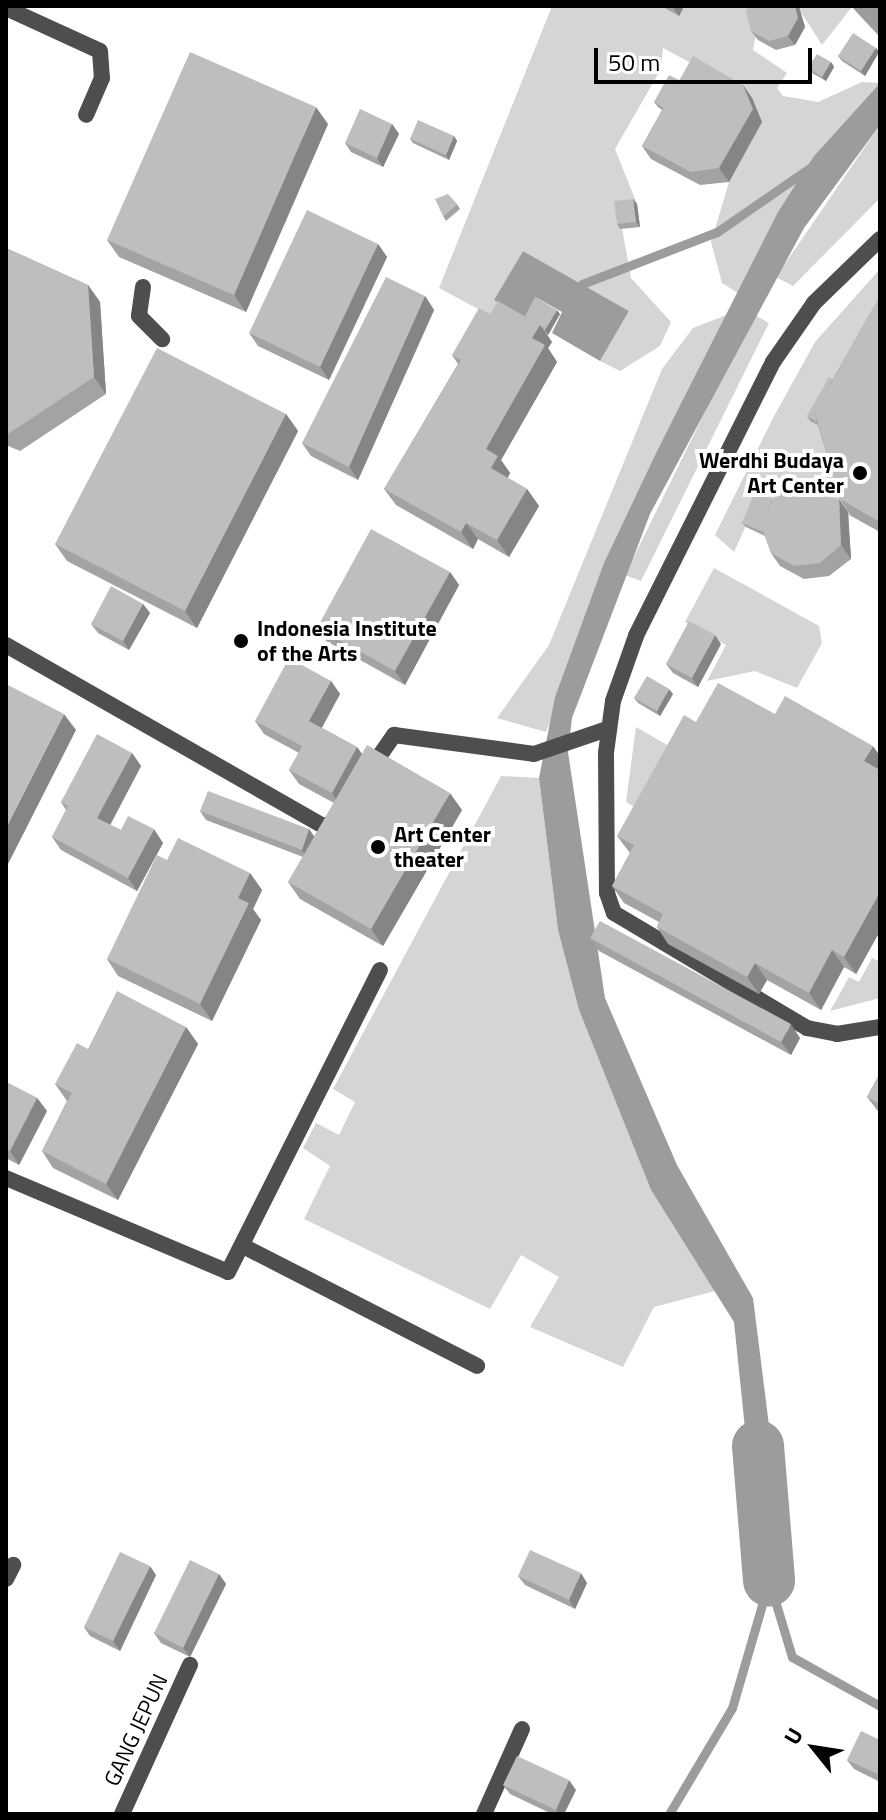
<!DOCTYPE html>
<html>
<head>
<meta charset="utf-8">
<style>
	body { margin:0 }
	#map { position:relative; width:886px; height:1820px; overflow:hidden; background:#fff; font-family:"Titillium Web",sans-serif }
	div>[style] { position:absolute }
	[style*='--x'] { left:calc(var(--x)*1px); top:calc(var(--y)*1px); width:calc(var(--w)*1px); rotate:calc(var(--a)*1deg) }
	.green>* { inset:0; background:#d5d5d5 }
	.water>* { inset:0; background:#9c9c9c }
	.stream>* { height:9px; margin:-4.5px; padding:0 4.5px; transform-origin:4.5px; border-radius:4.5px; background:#9c9c9c }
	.river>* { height:52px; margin:-26px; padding:0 26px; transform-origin:26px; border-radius:26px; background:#9c9c9c }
	.lane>* { height:16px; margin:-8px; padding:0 8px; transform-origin:8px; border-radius:8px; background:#4e4e4e }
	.street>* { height:16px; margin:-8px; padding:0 8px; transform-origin:8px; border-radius:8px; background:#4e4e4e }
	.wall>* { inset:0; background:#a3a3a3 }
	.shaded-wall>* { inset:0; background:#858585 }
	.building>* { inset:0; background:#bebebe }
	.dots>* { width:22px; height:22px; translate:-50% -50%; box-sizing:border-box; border:4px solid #fff; border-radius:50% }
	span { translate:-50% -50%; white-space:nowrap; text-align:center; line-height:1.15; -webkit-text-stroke:8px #fff; paint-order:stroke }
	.poi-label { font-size:22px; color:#000; font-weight:700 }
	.right { translate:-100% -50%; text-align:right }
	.left { translate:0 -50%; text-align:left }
	.street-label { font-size:22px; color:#000 }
	.frame { position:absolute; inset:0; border:8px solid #000; pointer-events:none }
	.north { position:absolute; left:774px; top:1708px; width:80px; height:80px; -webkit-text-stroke:6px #fff; paint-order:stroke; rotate:300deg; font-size:22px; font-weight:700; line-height:32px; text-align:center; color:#000 }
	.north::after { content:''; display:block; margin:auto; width:28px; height:36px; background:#000; clip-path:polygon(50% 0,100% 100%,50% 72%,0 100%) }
	.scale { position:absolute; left:594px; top:48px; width:218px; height:36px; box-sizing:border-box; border:4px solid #000; border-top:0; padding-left:10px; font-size:24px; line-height:28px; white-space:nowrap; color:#000; -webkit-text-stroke:6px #fff; paint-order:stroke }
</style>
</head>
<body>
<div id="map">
	<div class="green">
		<div style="clip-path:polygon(552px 6px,661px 6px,679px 15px,684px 6px,761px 6px,753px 50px,787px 73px,777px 88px,783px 96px,818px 102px,862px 82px,880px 83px,814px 156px,738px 293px,722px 283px,711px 242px,729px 182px,762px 122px,702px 69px,663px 48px,661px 69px,615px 149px,637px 204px,618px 206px,631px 278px,671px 322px,660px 346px,620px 371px,600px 361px,629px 311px,523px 251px,494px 300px,513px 312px,506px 324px,439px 288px)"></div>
		<div style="clip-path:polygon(797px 6px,851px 6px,852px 7px,822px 45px)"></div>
		<div style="clip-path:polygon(880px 125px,880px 198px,793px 286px,776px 277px)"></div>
		<div style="clip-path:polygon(880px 269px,880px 334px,827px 429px,851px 516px,784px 508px,759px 497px,734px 552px,715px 535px,773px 418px,815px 342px)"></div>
		<div style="clip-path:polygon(729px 314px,659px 447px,546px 732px,497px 718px,549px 645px,662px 369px,693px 328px)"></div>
		<div style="clip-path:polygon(753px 314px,769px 323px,641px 581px,625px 575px)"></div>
		<div style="clip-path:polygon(714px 568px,819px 626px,822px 643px,797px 688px,755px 671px,707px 681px,726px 645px,685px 622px)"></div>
		<div style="clip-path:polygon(636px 727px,683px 754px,649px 816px,626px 802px)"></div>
		<div style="clip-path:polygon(501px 776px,539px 778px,558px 930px,579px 1010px,651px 1190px,715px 1291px,654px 1307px,623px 1367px,530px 1327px,559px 1277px,521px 1255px,490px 1309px,304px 1219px,330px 1166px,303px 1148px,316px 1123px,339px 1135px,355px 1102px,333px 1089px)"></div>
		<div style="clip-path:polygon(872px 958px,880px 962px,880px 998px,830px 1011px,849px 977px,859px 982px)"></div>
	</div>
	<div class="water">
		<div style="clip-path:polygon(851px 6px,880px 6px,880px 37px,863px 19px)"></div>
		<div style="clip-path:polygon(880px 83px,880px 125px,804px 228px,650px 514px,572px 718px,568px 752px,605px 998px,677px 1165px,753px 1298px,780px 1513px,754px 1516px,734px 1322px,651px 1190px,579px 1010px,558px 930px,539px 778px,555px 697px,604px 563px,659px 447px,778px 212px,814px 156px)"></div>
		<div style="clip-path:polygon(523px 251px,629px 311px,600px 361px,552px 333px,562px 312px,537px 298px,525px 319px,494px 300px)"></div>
	</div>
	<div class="stream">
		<div style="--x:582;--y:284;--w:145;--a:-21.1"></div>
		<div style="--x:717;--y:232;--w:114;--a:-34.7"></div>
		<div style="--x:770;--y:1584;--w:76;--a:73.2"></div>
		<div style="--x:792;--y:1657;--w:101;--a:29.1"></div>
		<div style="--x:669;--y:1814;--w:123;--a:-59.3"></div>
		<div style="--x:732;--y:1708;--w:132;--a:-73.8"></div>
	</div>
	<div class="river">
		<div style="--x:758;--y:1446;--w:135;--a:85.3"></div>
	</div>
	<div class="lane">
		<div style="--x:6;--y:8;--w:103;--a:24.6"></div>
		<div style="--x:100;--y:51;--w:27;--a:86"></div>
		<div style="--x:102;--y:78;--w:40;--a:113.4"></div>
		<div style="--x:880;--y:239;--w:92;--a:135.9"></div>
		<div style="--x:814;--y:303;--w:72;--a:124.8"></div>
		<div style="--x:773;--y:362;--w:306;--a:116.6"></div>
		<div style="--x:636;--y:636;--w:69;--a:109.5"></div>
		<div style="--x:613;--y:701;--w:52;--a:97.7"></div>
		<div style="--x:606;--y:753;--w:140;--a:89.6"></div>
		<div style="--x:607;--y:893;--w:21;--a:71"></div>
		<div style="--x:614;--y:913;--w:225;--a:30.8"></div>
		<div style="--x:807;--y:1028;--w:31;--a:11"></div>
		<div style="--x:837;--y:1034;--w:44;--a:-9.2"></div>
		<div style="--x:143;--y:287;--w:29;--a:98"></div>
		<div style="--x:139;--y:316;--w:33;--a:45"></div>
		<div style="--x:6;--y:645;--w:365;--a:29.7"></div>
		<div style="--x:323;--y:826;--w:16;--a:-18"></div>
		<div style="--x:369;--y:771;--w:44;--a:-55.2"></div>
		<div style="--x:394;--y:735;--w:141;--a:7.7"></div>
		<div style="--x:534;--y:754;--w:77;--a:-18.9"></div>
	</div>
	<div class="street">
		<div style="--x:6;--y:1178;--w:241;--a:22.9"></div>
		<div style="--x:228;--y:1272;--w:338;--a:-63.3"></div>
		<div style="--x:243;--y:1246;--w:263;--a:27.1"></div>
		<div style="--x:6;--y:1579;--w:16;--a:-63"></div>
		<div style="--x:122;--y:1814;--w:164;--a:-65.5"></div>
		<div style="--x:484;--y:1814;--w:93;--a:-65.9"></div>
	</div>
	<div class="wall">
		<div style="clip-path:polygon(661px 6px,684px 6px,679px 16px)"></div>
		<div style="clip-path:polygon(799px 7px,805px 27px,795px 45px,776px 50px,758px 40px,751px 31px)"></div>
		<div style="clip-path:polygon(876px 48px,879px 52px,865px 76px,842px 61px,838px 56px)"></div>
		<div style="clip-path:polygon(831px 62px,834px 67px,826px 81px,812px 73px,808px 68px)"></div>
		<div style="clip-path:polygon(679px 80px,743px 85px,752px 98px,762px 122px,729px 182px,700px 185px,651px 159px,642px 146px,662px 110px,658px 107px,654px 102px)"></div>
		<div style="clip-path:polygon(328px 124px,246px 312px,119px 257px,107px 240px)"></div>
		<div style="clip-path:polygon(392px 124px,399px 134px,383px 167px,351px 152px,345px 143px)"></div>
		<div style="clip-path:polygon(454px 136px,457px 141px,449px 160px,413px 143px,410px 139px)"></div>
		<div style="clip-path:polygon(457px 204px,460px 209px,446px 221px,443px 216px)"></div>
		<div style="clip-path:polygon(637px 204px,640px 227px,620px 229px,617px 224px)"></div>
		<div style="clip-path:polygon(378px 244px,387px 257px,329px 380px,258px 346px,249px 333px)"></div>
		<div style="clip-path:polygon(6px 248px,88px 285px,100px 302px,106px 394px,20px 451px,6px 445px)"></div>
		<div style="clip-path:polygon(425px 296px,434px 310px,358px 480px,311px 456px,302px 443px)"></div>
		<div style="clip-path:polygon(880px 296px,880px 532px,851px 516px,840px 499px,818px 425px,810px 421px,807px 416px,833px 379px)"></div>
		<div style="clip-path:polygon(560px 314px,548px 335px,546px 333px,552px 342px,548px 348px,557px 362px,501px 460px,510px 473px,508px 478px,527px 489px,539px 506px,509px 557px,478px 539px,473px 549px,396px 505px,384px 489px,458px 364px,452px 355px,525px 316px)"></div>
		<div style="clip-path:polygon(286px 414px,298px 431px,197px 628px,67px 561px,55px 544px)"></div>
		<div style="clip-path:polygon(772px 499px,848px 512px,851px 559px,829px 576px,804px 579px,780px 566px,771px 553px,765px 536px,746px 527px,742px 523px)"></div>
		<div style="clip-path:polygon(450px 572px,459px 585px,405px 685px,326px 641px,317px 628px)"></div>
		<div style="clip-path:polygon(143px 604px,150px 613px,129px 650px,98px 633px,91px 624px)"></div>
		<div style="clip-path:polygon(721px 644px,698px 687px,673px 673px,666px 664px)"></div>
		<div style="clip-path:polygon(331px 681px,340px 694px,322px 728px,357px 747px,362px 754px,462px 810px,383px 946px,300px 899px,288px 882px,303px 857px,206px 820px,200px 811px,309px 829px,314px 837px,334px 803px,299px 784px,289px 770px,299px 753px,264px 734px,255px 721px)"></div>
		<div style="clip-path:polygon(673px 694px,660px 716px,638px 703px,634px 698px)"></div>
		<div style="clip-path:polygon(775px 714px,880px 756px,880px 931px,856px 974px,844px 967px,821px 1010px,767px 980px,759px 994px,668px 944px,657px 927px,659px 922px,624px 903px,612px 886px,630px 853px,617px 836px,696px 722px)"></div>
		<div style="clip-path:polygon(132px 753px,141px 766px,110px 825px,121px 830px,163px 843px,137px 891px,61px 850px,52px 837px,66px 810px,61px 802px)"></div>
		<div style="clip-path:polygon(167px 860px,250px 873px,262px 890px,253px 909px,261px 920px,212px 1021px,118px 976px,107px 959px)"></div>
		<div style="clip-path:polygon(590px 938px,800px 1038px,791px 1055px,599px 951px)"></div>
		<div style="clip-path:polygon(186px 1027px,198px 1044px,118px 1200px,53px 1168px,42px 1151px,67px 1101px,55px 1084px)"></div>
		<div style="clip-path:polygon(880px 1073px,880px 1112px,877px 1110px,867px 1097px)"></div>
		<div style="clip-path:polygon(6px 1082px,37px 1098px,47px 1111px,19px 1165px,6px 1158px)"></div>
		<div style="clip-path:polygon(219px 1574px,226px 1584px,190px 1657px,161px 1643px,154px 1633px)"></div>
		<div style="clip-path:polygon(156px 1575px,120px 1651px,90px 1636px,84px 1627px)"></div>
		<div style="clip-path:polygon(518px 1576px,587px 1583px,575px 1609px,525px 1585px)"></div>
		<div style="clip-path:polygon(880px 1740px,880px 1782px,854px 1769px,847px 1760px)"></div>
		<div style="clip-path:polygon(503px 1785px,576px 1790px,564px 1814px,552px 1814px,510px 1794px)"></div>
	</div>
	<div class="shaded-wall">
		<div style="clip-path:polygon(672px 6px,684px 6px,679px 16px)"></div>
		<div style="clip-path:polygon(795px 6px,799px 7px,805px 27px,795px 45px,788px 36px)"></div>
		<div style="clip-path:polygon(876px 48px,879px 52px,865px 76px,861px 71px)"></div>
		<div style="clip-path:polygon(831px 62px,834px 67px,826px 81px,822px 77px)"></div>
		<div style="clip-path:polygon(743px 85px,752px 98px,762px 122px,729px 182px,719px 168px)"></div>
		<div style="clip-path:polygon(316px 107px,328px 124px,246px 312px,234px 295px)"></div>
		<div style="clip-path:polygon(392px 124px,399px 134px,383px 167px,377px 158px)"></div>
		<div style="clip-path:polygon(454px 136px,457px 141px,449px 160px,446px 155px)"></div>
		<div style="clip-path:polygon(633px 199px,637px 204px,640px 227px,636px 222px)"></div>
		<div style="clip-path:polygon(378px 244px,387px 257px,329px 380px,320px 367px)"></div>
		<div style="clip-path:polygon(88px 285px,100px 302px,106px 394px,94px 377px)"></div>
		<div style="clip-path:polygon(425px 296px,434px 310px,358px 480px,349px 467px)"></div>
		<div style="clip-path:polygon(557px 310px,560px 314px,548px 335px,545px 330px)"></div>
		<div style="clip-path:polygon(540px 325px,552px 342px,548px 348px,557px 362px,501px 460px,510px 473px,503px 485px,491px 468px,486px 449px,532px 338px)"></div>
		<div style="clip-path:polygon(286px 414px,298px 431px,197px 628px,185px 611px)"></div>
		<div style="clip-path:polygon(527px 489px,539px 506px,509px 557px,497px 540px)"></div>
		<div style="clip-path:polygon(839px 499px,848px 512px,851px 559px,841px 545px)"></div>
		<div style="clip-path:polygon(466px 523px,478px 539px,473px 549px,461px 532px)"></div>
		<div style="clip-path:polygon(450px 572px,459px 585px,405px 685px,395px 671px)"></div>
		<div style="clip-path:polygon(143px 604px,150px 613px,129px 650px,123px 641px)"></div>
		<div style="clip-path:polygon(715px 635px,721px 644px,698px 687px,692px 678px)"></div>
		<div style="clip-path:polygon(331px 681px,340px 694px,318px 734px,309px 721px)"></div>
		<div style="clip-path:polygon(669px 689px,673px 694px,660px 716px,657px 711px)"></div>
		<div style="clip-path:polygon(64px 714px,76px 730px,6px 868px,6px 828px)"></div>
		<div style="clip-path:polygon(873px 746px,880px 756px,880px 771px,864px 761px)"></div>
		<div style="clip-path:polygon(357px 747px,366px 760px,341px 807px,332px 793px)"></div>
		<div style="clip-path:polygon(132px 753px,141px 766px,107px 831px,97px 818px)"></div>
		<div style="clip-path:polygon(450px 793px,462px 810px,383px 946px,371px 929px)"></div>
		<div style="clip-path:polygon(154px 829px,163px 843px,137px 891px,128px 878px)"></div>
		<div style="clip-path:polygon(309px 829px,316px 839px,308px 859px,302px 850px)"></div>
		<div style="clip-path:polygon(250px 873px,262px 890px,253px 909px,261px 920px,212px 1021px,200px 1004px,238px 898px)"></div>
		<div style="clip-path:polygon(880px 892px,880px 931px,856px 974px,844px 957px)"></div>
		<div style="clip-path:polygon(832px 950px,844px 967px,821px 1010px,809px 993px)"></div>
		<div style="clip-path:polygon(755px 963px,767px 980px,759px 994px,747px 977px)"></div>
		<div style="clip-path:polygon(791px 1024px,800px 1038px,791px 1055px,781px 1042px)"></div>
		<div style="clip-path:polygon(186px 1027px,198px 1044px,118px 1200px,106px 1184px)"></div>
		<div style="clip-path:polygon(37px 1098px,47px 1111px,19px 1165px,10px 1151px)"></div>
		<div style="clip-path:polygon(150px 1566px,156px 1575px,120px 1651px,113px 1641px)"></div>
		<div style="clip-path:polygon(581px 1573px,587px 1583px,575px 1609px,569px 1600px)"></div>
		<div style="clip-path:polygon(219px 1574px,226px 1584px,190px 1657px,183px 1648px)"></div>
		<div style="clip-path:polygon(569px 1780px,576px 1790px,564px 1814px,559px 1814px,556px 1810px)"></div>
	</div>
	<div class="building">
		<div style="clip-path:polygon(749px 6px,795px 6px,798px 18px,788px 36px,769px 41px,751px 31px,746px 12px)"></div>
		<div style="clip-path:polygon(853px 33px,876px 48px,861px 71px,838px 56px)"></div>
		<div style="clip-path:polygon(190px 52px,316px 107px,234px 295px,107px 240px)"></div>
		<div style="clip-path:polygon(817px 54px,831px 62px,822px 77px,808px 68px)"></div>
		<div style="clip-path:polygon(693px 56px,743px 85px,753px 109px,719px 168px,691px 172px,642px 146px)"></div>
		<div style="clip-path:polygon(669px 75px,679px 80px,664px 108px,654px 102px)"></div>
		<div style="clip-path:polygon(360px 109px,392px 124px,377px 158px,345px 143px)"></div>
		<div style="clip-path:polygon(418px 120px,454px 136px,446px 155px,410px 139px)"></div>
		<div style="clip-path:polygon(448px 194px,457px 204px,443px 216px,435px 199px)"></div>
		<div style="clip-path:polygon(633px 199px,636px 222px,617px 224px,614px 201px)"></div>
		<div style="clip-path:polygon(307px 210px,378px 244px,320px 367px,249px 333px)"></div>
		<div style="clip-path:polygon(6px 248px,88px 285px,94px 377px,8px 434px,6px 433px)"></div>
		<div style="clip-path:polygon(386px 277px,425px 296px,349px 467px,302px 443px)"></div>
		<div style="clip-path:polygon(880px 296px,880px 522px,840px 499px,815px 412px)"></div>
		<div style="clip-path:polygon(535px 297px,557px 310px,545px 330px,540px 325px,525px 316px)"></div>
		<div style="clip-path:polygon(498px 301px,540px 325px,532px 338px,545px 345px,486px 449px,498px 456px,491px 468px,527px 489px,497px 540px,466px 523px,461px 532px,384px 489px,461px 360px,452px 355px,479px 308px,490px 314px)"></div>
		<div style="clip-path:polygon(157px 348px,286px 414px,185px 611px,55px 544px)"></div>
		<div style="clip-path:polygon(829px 377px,833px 379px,815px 412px,817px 422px,807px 416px)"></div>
		<div style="clip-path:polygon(778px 487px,839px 499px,841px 545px,820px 563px,794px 566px,771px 553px,761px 525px)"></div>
		<div style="clip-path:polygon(755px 492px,772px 499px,761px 525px,763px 532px,742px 523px)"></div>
		<div style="clip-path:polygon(371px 529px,450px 572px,395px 671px,317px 628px)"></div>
		<div style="clip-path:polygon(111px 586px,143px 604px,123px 641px,91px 624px)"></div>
		<div style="clip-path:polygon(689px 621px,715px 635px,692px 678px,666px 664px)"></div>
		<div style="clip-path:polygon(289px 658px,331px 681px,309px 721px,357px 747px,332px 793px,289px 770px,302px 746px,255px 721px)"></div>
		<div style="clip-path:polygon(647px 676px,669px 689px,657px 711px,634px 698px)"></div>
		<div style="clip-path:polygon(718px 683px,775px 714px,785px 696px,873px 746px,864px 761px,880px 770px,880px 892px,844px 957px,832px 950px,809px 993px,755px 963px,747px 977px,657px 927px,663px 914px,612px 886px,634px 845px,617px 836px,684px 715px,696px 722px)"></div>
		<div style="clip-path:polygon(6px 684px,64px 714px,6px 828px)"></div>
		<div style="clip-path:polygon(97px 734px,132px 753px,97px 818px,121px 830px,128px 816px,154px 829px,128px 878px,52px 837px,68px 806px,61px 802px)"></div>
		<div style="clip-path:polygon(367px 745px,450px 793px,371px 929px,288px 882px)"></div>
		<div style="clip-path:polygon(208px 791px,309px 829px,302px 850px,200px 811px)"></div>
		<div style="clip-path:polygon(178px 838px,250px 873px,238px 898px,249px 903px,200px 1004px,107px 959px,157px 855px,167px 860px)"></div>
		<div style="clip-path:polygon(600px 921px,791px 1024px,781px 1042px,590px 938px)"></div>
		<div style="clip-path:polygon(117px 991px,186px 1027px,106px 1184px,42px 1151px,72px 1093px,55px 1084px,77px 1043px,88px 1049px)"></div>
		<div style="clip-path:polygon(880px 1073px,880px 1104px,867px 1097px)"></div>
		<div style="clip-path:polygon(6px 1082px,37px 1098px,10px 1151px,6px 1149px)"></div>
		<div style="clip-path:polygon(530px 1550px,581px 1573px,569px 1600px,518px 1576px)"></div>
		<div style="clip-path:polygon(120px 1552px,150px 1566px,113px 1641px,84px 1627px)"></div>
		<div style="clip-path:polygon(190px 1560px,219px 1574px,183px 1648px,154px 1633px)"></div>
		<div style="clip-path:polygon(861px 1731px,880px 1740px,880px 1775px,847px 1760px)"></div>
		<div style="clip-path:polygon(517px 1756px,569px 1780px,556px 1810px,503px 1785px)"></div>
	</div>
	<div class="dots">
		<div style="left:860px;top:473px;background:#000"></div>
		<div style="left:241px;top:641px;background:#000"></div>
		<div style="left:378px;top:847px;background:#000"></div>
	</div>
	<div class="poi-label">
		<span class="right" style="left:844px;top:473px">Werdhi Budaya<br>Art Center</span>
		<span class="left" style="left:257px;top:641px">Indonesia Institute<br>of the Arts</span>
		<span class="left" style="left:394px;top:847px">Art Center<br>theater</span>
	</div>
	<div class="street-label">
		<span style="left:136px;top:1730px;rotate:-65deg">GANG JEPUN</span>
	</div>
	<div class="frame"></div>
	<div class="north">U</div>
	<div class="scale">50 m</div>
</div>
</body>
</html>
